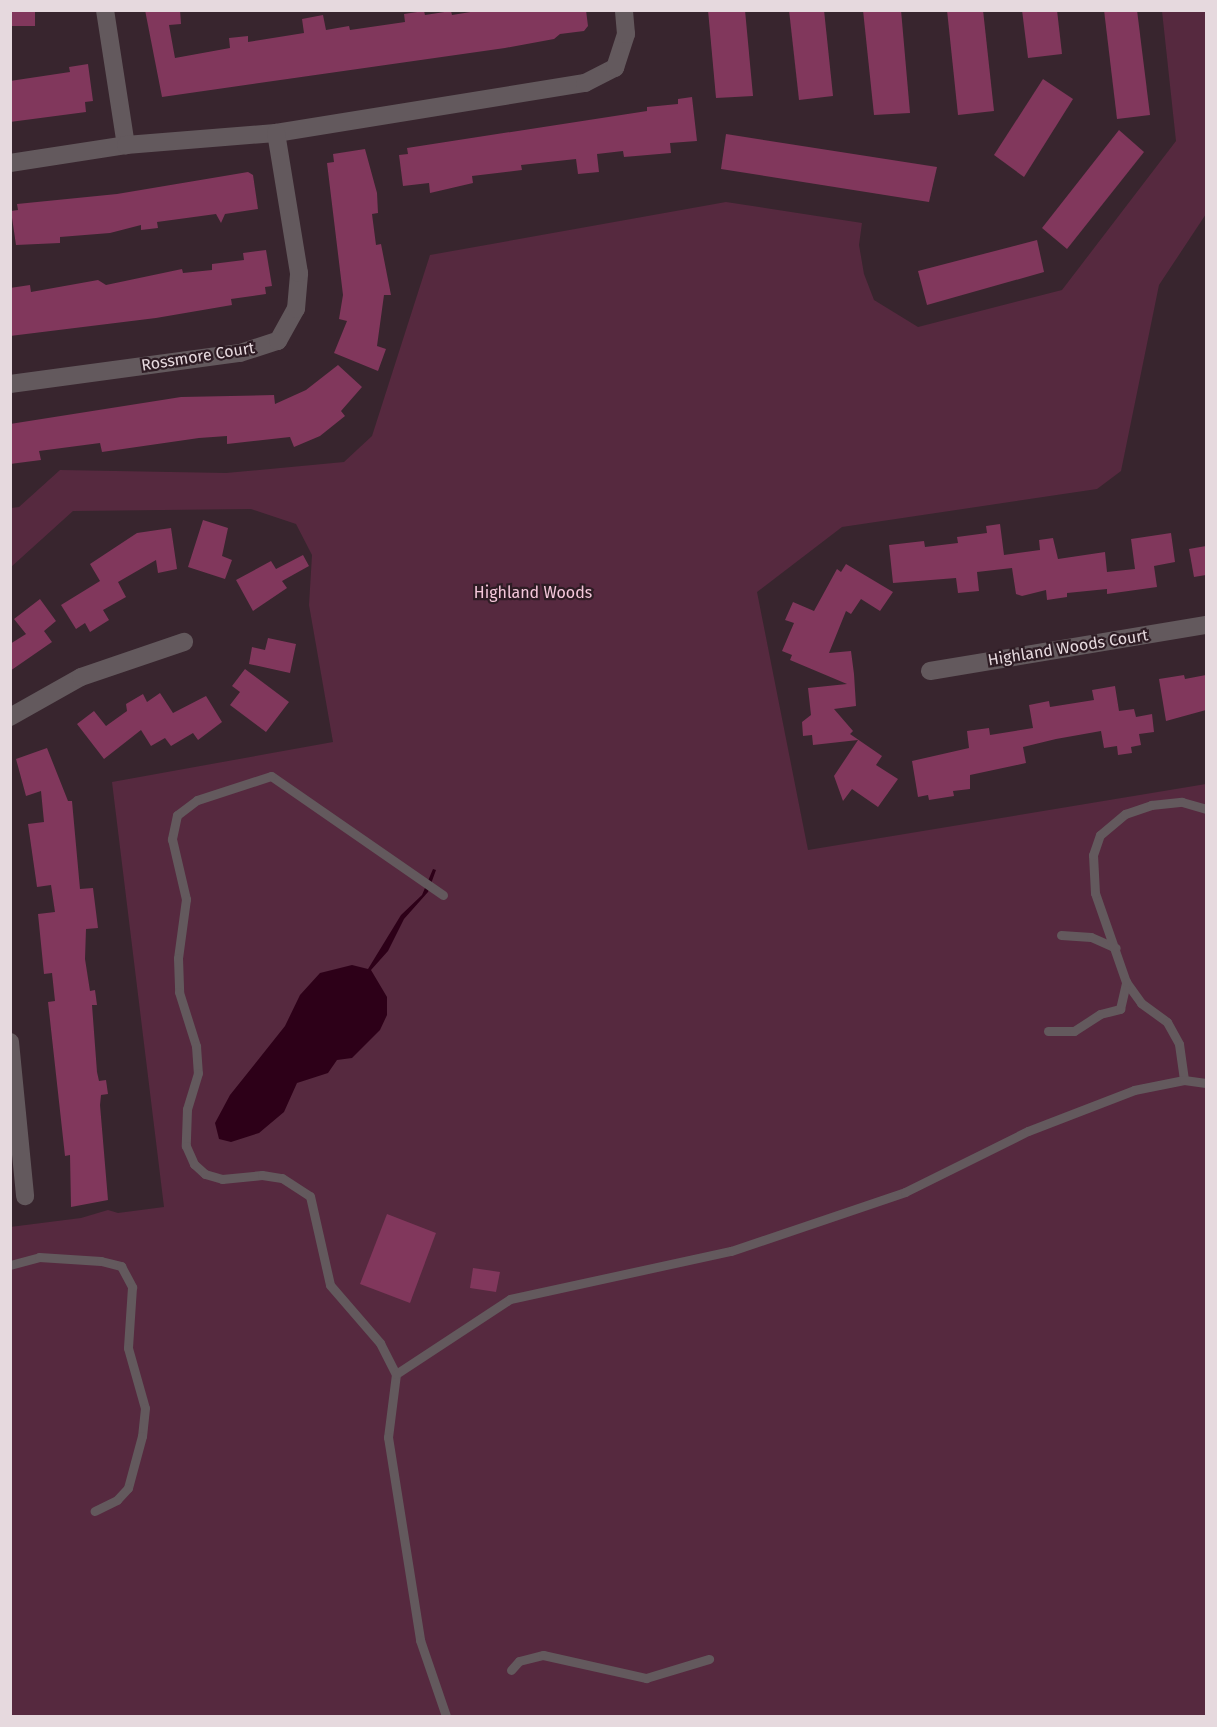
<!DOCTYPE html>
<html>
<head>
<meta charset="utf-8">
<style>
	body { margin:0 }
	#map { position:relative; width:1217px; height:1727px; overflow:hidden; background:#38252e; font-family:"Fira Sans",sans-serif }
	div>[style] { position:absolute }
	[style*='--x'] { left:calc(var(--x)*1px); top:calc(var(--y)*1px); width:calc(var(--w)*1px); rotate:calc(var(--a)*1deg) }
	.green>* { inset:0; background:#56293f }
	.water>* { inset:0; background:#2d0018 }
	.building>* { inset:0; background:#81375c }
	.lane>* { height:9px; margin:-4.5px; padding:0 4.5px; transform-origin:4.5px; border-radius:4.5px; background:#63595d }
	.street>* { height:18px; margin:-9px; padding:0 9px; transform-origin:9px; border-radius:9px; background:#63595d }
	span { translate:-50% -50%; white-space:nowrap; text-align:center; line-height:1.15; -webkit-text-stroke:4.5px #2e1c24; paint-order:stroke }
	.street-label { font-size:16px; color:#e6d9de }
	.park-label { font-size:16px; color:#f4c7da }
	.frame { position:absolute; inset:0; border:12px solid #e6d9de; pointer-events:none }
</style>
</head>
<body>
<div id="map">
	<div class="green">
		<div style="clip-path:polygon(1162px 11px,1206px 11px,1206px 214px,1159px 285px,1121px 471px,1097px 489px,842px 527px,757px 592px,808px 850px,1206px 784px,1206px 1716px,11px 1716px,10px 1227px,81px 1218px,108px 1210px,118px 1213px,164px 1207px,112px 782px,333px 742px,309px 605px,312px 555px,296px 524px,251px 509px,73px 511px,11px 567px,11px 508px,19px 507px,60px 470px,226px 473px,344px 462px,372px 436px,430px 255px,726px 202px,862px 223px,859px 245px,864px 274px,874px 300px,918px 327px,1062px 290px,1176px 141px)"></div>
	</div>
	<div class="water">
		<div style="clip-path:polygon(433px 869px,436px 870px,428px 892px,404px 919px,388px 951px,371px 970px,387px 997px,387px 1015px,380px 1030px,352px 1058px,337px 1060px,328px 1073px,297px 1083px,284px 1112px,259px 1133px,231px 1142px,219px 1139px,215px 1123px,230px 1095px,285px 1026px,300px 995px,320px 973px,352px 965px,368px 969px,401px 915px,422px 895px)"></div>
	</div>
	<div class="building">
		<div style="clip-path:polygon(35px 10px,35px 26px,10px 26px,10px 11px)"></div>
		<div style="clip-path:polygon(145px 10px,180px 10px,181px 24px,169px 25px,175px 58px,230px 48px,229px 38px,248px 36px,248px 42px,304px 33px,302px 19px,323px 15px,326px 30px,349px 26px,350px 30px,405px 22px,404px 14px,424px 11px,425px 15px,451px 11px,452px 15px,483px 10px,586px 10px,588px 26px,584px 31px,560px 34px,554px 39px,505px 48px,162px 97px)"></div>
		<div style="clip-path:polygon(708px 10px,745px 10px,753px 96px,716px 98px)"></div>
		<div style="clip-path:polygon(789px 10px,824px 10px,833px 96px,799px 100px)"></div>
		<div style="clip-path:polygon(863px 10px,901px 10px,910px 113px,874px 115px)"></div>
		<div style="clip-path:polygon(947px 10px,983px 10px,994px 111px,958px 115px)"></div>
		<div style="clip-path:polygon(1022px 10px,1057px 10px,1062px 54px,1028px 58px)"></div>
		<div style="clip-path:polygon(1104px 10px,1137px 10px,1150px 115px,1117px 119px)"></div>
		<div style="clip-path:polygon(88px 64px,93px 101px,85px 102px,86px 112px,10px 122px,10px 81px,70px 72px,69px 67px)"></div>
		<div style="clip-path:polygon(1043px 79px,1073px 99px,1024px 177px,994px 155px)"></div>
		<div style="clip-path:polygon(692px 97px,697px 141px,670px 143px,671px 153px,624px 157px,623px 151px,597px 154px,599px 172px,578px 174px,576px 159px,521px 165px,522px 170px,472px 176px,473px 183px,430px 193px,429px 183px,403px 186px,399px 155px,408px 154px,407px 148px,647px 111px,647px 107px,678px 104px,678px 99px)"></div>
		<div style="clip-path:polygon(1119px 130px,1144px 152px,1067px 249px,1042px 228px)"></div>
		<div style="clip-path:polygon(726px 134px,937px 167px,929px 202px,721px 169px)"></div>
		<div style="clip-path:polygon(365px 149px,377px 193px,378px 213px,372px 214px,376px 245px,381px 244px,391px 295px,384px 295px,377px 346px,386px 349px,378px 371px,334px 353px,347px 321px,339px 319px,343px 295px,327px 163px,334px 162px,333px 154px)"></div>
		<div style="clip-path:polygon(248px 172px,253px 175px,258px 209px,225px 214px,221px 223px,216px 214px,157px 222px,158px 228px,141px 230px,141px 225px,110px 233px,60px 237px,60px 243px,16px 245px,11px 211px,18px 210px,17px 204px,117px 194px)"></div>
		<div style="clip-path:polygon(1037px 240px,1044px 272px,927px 305px,918px 271px)"></div>
		<div style="clip-path:polygon(266px 250px,272px 286px,265px 287px,266px 294px,231px 299px,232px 305px,156px 318px,10px 336px,10px 288px,30px 285px,31px 292px,98px 280px,106px 285px,182px 269px,183px 273px,212px 270px,212px 264px,244px 260px,243px 253px)"></div>
		<div style="clip-path:polygon(338px 365px,362px 387px,341px 411px,345px 416px,320px 436px,294px 447px,290px 437px,227px 444px,227px 436px,199px 438px,102px 452px,100px 443px,39px 451px,41px 460px,10px 464px,10px 424px,181px 397px,274px 395px,275px 404px,306px 390px)"></div>
		<div style="clip-path:polygon(203px 520px,228px 528px,222px 556px,232px 560px,225px 579px,188px 567px)"></div>
		<div style="clip-path:polygon(1000px 524px,1004px 555px,1040px 550px,1039px 540px,1053px 538px,1058px 559px,1105px 552px,1107px 572px,1135px 569px,1131px 539px,1171px 533px,1175px 562px,1154px 566px,1157px 587px,1107px 594px,1107px 589px,1067px 593px,1067px 597px,1047px 600px,1046px 590px,1022px 596px,1016px 594px,1012px 568px,977px 572px,979px 591px,958px 593px,956px 578px,893px 583px,889px 545px,924px 541px,925px 547px,958px 543px,957px 537px,987px 533px,986px 526px)"></div>
		<div style="clip-path:polygon(171px 528px,177px 569px,158px 573px,156px 560px,118px 582px,126px 597px,103px 610px,109px 620px,90px 632px,85px 623px,76px 629px,61px 605px,100px 581px,90px 564px,137px 533px)"></div>
		<div style="clip-path:polygon(1206px 546px,1206px 575px,1194px 577px,1189px 549px)"></div>
		<div style="clip-path:polygon(303px 555px,309px 566px,282px 581px,287px 588px,253px 611px,236px 580px,271px 561px,276px 569px)"></div>
		<div style="clip-path:polygon(846px 564px,893px 592px,880px 611px,861px 599px,851px 614px,846px 611px,829px 653px,851px 651px,854px 674px,856px 706px,834px 709px,853px 731px,850px 734px,882px 756px,876px 765px,898px 779px,878px 807px,852px 789px,843px 801px,834px 776px,858px 740px,813px 745px,812px 735px,803px 736px,802px 722px,811px 715px,808px 688px,847px 684px,790px 660px,792px 655px,782px 651px,794px 623px,785px 620px,793px 602px,814px 611px,837px 569px,841px 572px)"></div>
		<div style="clip-path:polygon(40px 599px,56px 621px,44px 631px,52px 642px,10px 671px,10px 644px,26px 634px,14px 619px)"></div>
		<div style="clip-path:polygon(268px 638px,296px 644px,290px 673px,249px 664px,252px 647px,265px 650px)"></div>
		<div style="clip-path:polygon(245px 669px,289px 702px,266px 732px,230px 705px,240px 692px,232px 686px)"></div>
		<div style="clip-path:polygon(1184px 675px,1185px 679px,1206px 675px,1206px 710px,1166px 721px,1159px 679px)"></div>
		<div style="clip-path:polygon(1115px 686px,1119px 711px,1134px 709px,1136px 717px,1152px 714px,1154px 732px,1139px 734px,1141px 745px,1131px 747px,1132px 753px,1118px 755px,1117px 746px,1104px 748px,1101px 731px,1056px 739px,1023px 747px,1026px 763px,970px 775px,970px 789px,953px 791px,954px 796px,929px 800px,928px 795px,918px 797px,912px 761px,969px 748px,967px 731px,989px 728px,990px 735px,1033px 728px,1029px 705px,1049px 701px,1050px 707px,1094px 700px,1092px 690px)"></div>
		<div style="clip-path:polygon(160px 693px,173px 713px,206px 696px,222px 722px,198px 740px,193px 733px,171px 746px,165px 738px,151px 746px,141px 730px,104px 759px,77px 724px,94px 711px,106px 726px,127px 711px,126px 704px,143px 694px,147px 702px)"></div>
		<div style="clip-path:polygon(47px 748px,68px 801px,72px 801px,80px 889px,93px 888px,98px 928px,86px 929px,85px 959px,90px 991px,95px 990px,97px 1005px,92px 1005px,97px 1072px,99px 1081px,106px 1080px,108px 1094px,101px 1095px,100px 1105px,108px 1200px,71px 1207px,70px 1155px,65px 1156px,48px 1002px,55px 1001px,52px 973px,44px 974px,38px 914px,55px 912px,51px 885px,37px 887px,28px 824px,44px 822px,41px 791px,26px 796px,16px 759px)"></div>
		<div style="clip-path:polygon(387px 1214px,436px 1233px,410px 1303px,360px 1284px)"></div>
		<div style="clip-path:polygon(473px 1268px,500px 1272px,496px 1292px,470px 1288px)"></div>
	</div>
	<div class="lane">
		<div style="--x:443;--y:895;--w:209;--a:-145.3"></div>
		<div style="--x:271;--y:776;--w:78;--a:162"></div>
		<div style="--x:197;--y:800;--w:25;--a:143"></div>
		<div style="--x:177;--y:815;--w:25;--a:102"></div>
		<div style="--x:172;--y:839;--w:62;--a:76.9"></div>
		<div style="--x:186;--y:899;--w:60;--a:97.7"></div>
		<div style="--x:178;--y:958;--w:34;--a:88"></div>
		<div style="--x:179;--y:992;--w:57;--a:72.5"></div>
		<div style="--x:196;--y:1046;--w:27;--a:86"></div>
		<div style="--x:198;--y:1073;--w:38;--a:107"></div>
		<div style="--x:187;--y:1109;--w:37;--a:92"></div>
		<div style="--x:186;--y:1146;--w:20;--a:66"></div>
		<div style="--x:194;--y:1164;--w:15;--a:42"></div>
		<div style="--x:205;--y:1174;--w:18;--a:16"></div>
		<div style="--x:222;--y:1179;--w:40;--a:-5.7"></div>
		<div style="--x:262;--y:1175;--w:20;--a:9"></div>
		<div style="--x:282;--y:1178;--w:33;--a:33"></div>
		<div style="--x:310;--y:1196;--w:91;--a:77.3"></div>
		<div style="--x:330;--y:1285;--w:77;--a:49.2"></div>
		<div style="--x:380;--y:1343;--w:35;--a:63"></div>
		<div style="--x:396;--y:1374;--w:64;--a:97.2"></div>
		<div style="--x:388;--y:1437;--w:206;--a:81"></div>
		<div style="--x:420;--y:1640;--w:80;--a:71.1"></div>
		<div style="--x:1061;--y:935;--w:30;--a:4"></div>
		<div style="--x:1091;--y:937;--w:27;--a:24"></div>
		<div style="--x:1126;--y:982;--w:26;--a:54"></div>
		<div style="--x:1141;--y:1003;--w:32;--a:36"></div>
		<div style="--x:1167;--y:1022;--w:25;--a:61"></div>
		<div style="--x:1179;--y:1044;--w:36;--a:82"></div>
		<div style="--x:1048;--y:1031;--w:26;--a:0"></div>
		<div style="--x:1074;--y:1031;--w:31;--a:-33"></div>
		<div style="--x:1100;--y:1014;--w:21;--a:-14"></div>
		<div style="--x:1120;--y:1009;--w:28;--a:-77"></div>
		<div style="--x:1126;--y:982;--w:94;--a:-109.2"></div>
		<div style="--x:1095;--y:893;--w:38;--a:-93"></div>
		<div style="--x:1093;--y:855;--w:21;--a:-71"></div>
		<div style="--x:1100;--y:835;--w:33;--a:-40"></div>
		<div style="--x:1125;--y:814;--w:28;--a:-19"></div>
		<div style="--x:1151;--y:805;--w:31;--a:-6"></div>
		<div style="--x:1182;--y:802;--w:25;--a:16"></div>
		<div style="--x:10;--y:1265;--w:30;--a:-15"></div>
		<div style="--x:39;--y:1257;--w:62;--a:3.7"></div>
		<div style="--x:101;--y:1261;--w:21;--a:14"></div>
		<div style="--x:121;--y:1266;--w:24;--a:62"></div>
		<div style="--x:132;--y:1287;--w:61;--a:93.8"></div>
		<div style="--x:128;--y:1348;--w:62;--a:74.2"></div>
		<div style="--x:145;--y:1408;--w:28;--a:96"></div>
		<div style="--x:142;--y:1436;--w:54;--a:105.1"></div>
		<div style="--x:128;--y:1488;--w:16;--a:133"></div>
		<div style="--x:117;--y:1500;--w:25;--a:154"></div>
		<div style="--x:396;--y:1374;--w:136;--a:-33.3"></div>
		<div style="--x:510;--y:1299;--w:226;--a:-12.3"></div>
		<div style="--x:731;--y:1251;--w:184;--a:-18.7"></div>
		<div style="--x:905;--y:1192;--w:137;--a:-26.4"></div>
		<div style="--x:1028;--y:1131;--w:114;--a:-21.1"></div>
		<div style="--x:1134;--y:1090;--w:51;--a:-11.3"></div>
		<div style="--x:1184;--y:1080;--w:22;--a:8"></div>
		<div style="--x:511;--y:1670;--w:12;--a:-48"></div>
		<div style="--x:519;--y:1661;--w:25;--a:-14"></div>
		<div style="--x:543;--y:1655;--w:106;--a:12.6"></div>
		<div style="--x:646;--y:1678;--w:66;--a:-16.8"></div>
	</div>
	<div class="street">
		<div style="--x:105;--y:10;--w:137;--a:81.2"></div>
		<div style="--x:10;--y:163;--w:117;--a:-8.8"></div>
		<div style="--x:126;--y:145;--w:150;--a:-4.6"></div>
		<div style="--x:276;--y:133;--w:313;--a:-9.2"></div>
		<div style="--x:585;--y:83;--w:34;--a:-27"></div>
		<div style="--x:615;--y:68;--w:36;--a:-72"></div>
		<div style="--x:626;--y:34;--w:24;--a:-95"></div>
		<div style="--x:10;--y:384;--w:232;--a:-7.7"></div>
		<div style="--x:240;--y:353;--w:40;--a:-18"></div>
		<div style="--x:278;--y:341;--w:37;--a:-61"></div>
		<div style="--x:296;--y:309;--w:36;--a:-85"></div>
		<div style="--x:299;--y:273;--w:142;--a:-99.3"></div>
		<div style="--x:930;--y:671;--w:280;--a:-9.5"></div>
		<div style="--x:10;--y:717;--w:81;--a:-29.4"></div>
		<div style="--x:81;--y:677;--w:109;--a:-18.8"></div>
		<div style="--x:10;--y:1042;--w:155;--a:84.4"></div>
	</div>
	<div class="street-label">
		<span style="left:198px;top:357px;rotate:-9deg">Rossmore Court</span>
		<span style="left:1068px;top:648px;rotate:-9deg">Highland Woods Court</span>
	</div>
	<div class="park-label">
		<span style="left:533px;top:593px">Highland Woods</span>
	</div>
	<div class="frame"></div>
</div>
</body>
</html>
